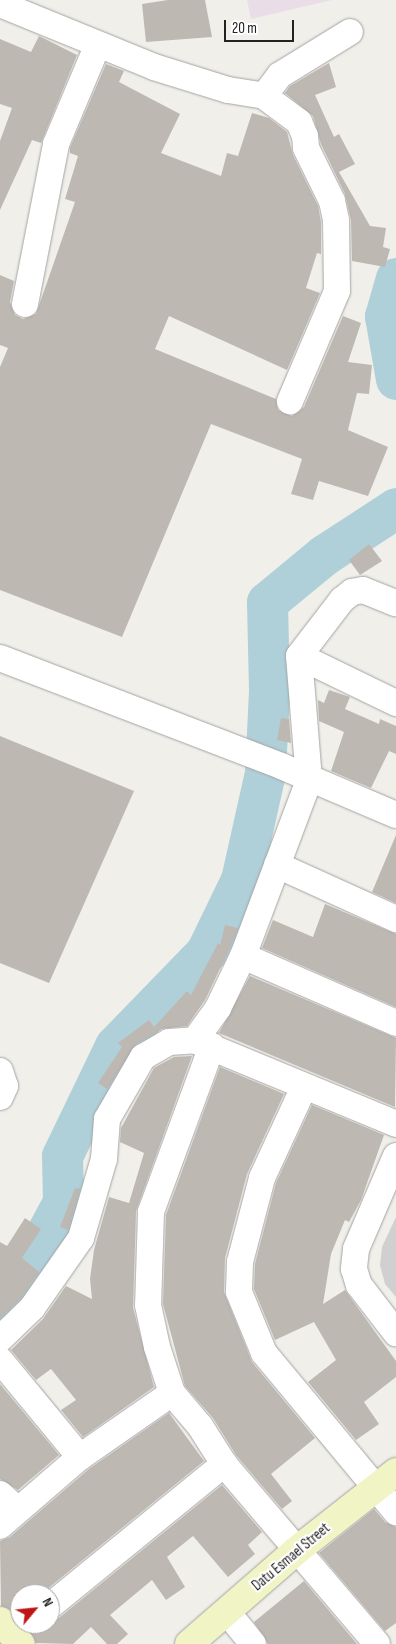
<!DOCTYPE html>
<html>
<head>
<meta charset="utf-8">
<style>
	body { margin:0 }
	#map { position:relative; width:396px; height:1644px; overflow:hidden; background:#f1efea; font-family:"Sofia Sans Condensed",sans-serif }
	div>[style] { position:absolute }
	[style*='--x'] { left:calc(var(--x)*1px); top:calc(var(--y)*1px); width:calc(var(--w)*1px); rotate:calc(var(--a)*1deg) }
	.industrial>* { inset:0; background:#e9dde7 }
	.religious>* { inset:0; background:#d0d0d0 }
	.river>* { height:41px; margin:-20.5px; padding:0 20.5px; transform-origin:20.5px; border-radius:20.5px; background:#afd0d9 }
	.building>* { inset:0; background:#beb8b3 }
	.roads { filter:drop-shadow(0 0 1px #a3a3a3) drop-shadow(0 0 1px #a3a3a3) }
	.street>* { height:26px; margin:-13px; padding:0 13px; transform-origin:13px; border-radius:13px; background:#fff }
	.secondary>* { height:28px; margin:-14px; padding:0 14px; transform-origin:14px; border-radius:14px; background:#f1f4c5 }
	span { translate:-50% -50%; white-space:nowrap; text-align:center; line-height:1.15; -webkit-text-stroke:4.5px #fff; paint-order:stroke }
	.street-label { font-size:15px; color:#222 }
	.north { position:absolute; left:10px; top:1584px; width:50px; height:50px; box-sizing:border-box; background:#fff; border:1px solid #a7a7a7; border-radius:50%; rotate:62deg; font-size:14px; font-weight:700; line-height:20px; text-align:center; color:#222 }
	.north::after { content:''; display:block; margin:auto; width:18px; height:22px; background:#be1617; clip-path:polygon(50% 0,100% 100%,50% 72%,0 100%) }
	.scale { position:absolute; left:224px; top:20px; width:70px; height:22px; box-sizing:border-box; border:2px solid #222; border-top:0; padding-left:6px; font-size:15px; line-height:18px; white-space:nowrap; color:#222; -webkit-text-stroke:4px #fff; paint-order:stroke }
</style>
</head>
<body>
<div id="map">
	<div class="industrial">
		<div style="clip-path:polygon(247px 0,332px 0,251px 19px)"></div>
	</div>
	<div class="religious">
		<div style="clip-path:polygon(396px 1217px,396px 1297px,385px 1284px,380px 1265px,382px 1247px)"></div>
	</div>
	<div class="river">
		<div style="--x:396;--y:278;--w:40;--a:106"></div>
		<div style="--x:385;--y:316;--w:64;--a:80.1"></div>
		<div style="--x:0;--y:1299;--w:28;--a:-42"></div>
		<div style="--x:21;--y:1280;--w:89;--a:-61.7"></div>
		<div style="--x:63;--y:1202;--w:46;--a:-91.2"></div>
		<div style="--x:62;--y:1156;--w:122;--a:-64.3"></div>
		<div style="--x:115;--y:1046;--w:131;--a:-45.9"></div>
		<div style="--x:206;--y:952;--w:80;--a:-64.1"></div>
		<div style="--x:241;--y:880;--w:110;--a:-77.4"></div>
		<div style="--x:265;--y:773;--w:83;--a:-87.2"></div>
		<div style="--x:269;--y:690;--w:88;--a:-91.3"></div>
		<div style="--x:267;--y:602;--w:74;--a:-39.5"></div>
		<div style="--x:324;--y:555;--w:86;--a:-33.1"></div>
	</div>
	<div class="building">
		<div style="clip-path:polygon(168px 0,205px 0,212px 37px,146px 42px,142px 4px)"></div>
		<div style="clip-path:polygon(39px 36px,77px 55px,41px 143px,32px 140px,0 210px,0 141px,12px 108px,0 104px,0 39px,31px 52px)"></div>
		<div style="clip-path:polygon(329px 63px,336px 87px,315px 95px,334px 137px,339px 134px,355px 164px,339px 172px,370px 226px,386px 228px,383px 247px,390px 249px,385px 267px,352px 261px,351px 220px,345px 194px,321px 144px,313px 116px,285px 93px,290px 86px)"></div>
		<div style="clip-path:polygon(106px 64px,124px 71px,119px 82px,180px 114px,161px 153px,221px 176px,227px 153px,238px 156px,252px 113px,269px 118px,287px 132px,293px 155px,318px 206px,321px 222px,321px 254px,317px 253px,306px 288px,320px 293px,287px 370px,169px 316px,155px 349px,276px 399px,278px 410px,292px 416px,304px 407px,343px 316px,361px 323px,348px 362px,372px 365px,369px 394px,357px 393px,348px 430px,388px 447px,368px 496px,319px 481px,313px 500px,291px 494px,302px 459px,211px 424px,122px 637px,0 590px,0 367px,8px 348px,0 345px,0 275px,14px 281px,10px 302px,15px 315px,23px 319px,36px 314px,75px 202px,65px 199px,78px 156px,70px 153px,70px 148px)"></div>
		<div style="clip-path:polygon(369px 544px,382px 561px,360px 575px,349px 560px)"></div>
		<div style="clip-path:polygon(329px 690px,350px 697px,345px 709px,379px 724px,380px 719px,396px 726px,396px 754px,389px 751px,371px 788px,331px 771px,344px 732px,319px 721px,318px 700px,324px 703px)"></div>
		<div style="clip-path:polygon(281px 718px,289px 719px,291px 743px,277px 740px)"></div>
		<div style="clip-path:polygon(0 736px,134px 791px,49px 983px,0 963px)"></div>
		<div style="clip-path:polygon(396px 835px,396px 903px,372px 892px)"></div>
		<div style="clip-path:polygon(325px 904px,396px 934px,396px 1007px,262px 948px,273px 920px,313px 937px)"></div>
		<div style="clip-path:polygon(225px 925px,238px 928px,229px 950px,205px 1000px,187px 1026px,162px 1029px,136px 1044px,107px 1089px,98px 1083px,122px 1047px,118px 1043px,149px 1020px,154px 1027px,187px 991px,191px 995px,218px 943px,220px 945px)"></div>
		<div style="clip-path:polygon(250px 976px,396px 1038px,395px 1107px,219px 1033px)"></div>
		<div style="clip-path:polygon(192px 1056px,136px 1211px,133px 1308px,154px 1387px,83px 1437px,61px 1410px,76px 1400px,51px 1369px,36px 1380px,11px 1350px,43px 1319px,66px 1286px,92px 1299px,90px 1279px,94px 1250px,109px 1197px,129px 1203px,144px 1153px,120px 1142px,121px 1128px,154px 1068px,174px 1057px)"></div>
		<div style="clip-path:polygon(220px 1067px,284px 1094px,247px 1174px,225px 1258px,224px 1292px,252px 1362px,315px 1438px,271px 1474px,292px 1501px,282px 1509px,236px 1455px,213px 1418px,185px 1386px,163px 1304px,166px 1215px)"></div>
		<div style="clip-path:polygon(312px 1105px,384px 1135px,361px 1200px,349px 1222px,345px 1220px,331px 1254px,323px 1304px,345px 1290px,396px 1361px,396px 1377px,364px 1402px,379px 1424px,356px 1440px,308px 1382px,336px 1360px,314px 1322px,275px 1340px,254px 1289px,255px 1264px,276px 1183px)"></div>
		<div style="clip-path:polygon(75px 1188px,80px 1189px,68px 1230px,60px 1227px)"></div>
		<div style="clip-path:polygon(25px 1218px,41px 1229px,22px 1258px,39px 1272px,21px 1298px,0 1318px,0 1242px,7px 1246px)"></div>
		<div style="clip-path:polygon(0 1384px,59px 1455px,18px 1490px,0 1479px)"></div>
		<div style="clip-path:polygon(169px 1413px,204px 1461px,41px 1594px,20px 1594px,20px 1620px,11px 1610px,1px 1606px,0 1541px,10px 1537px,89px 1469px)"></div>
		<div style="clip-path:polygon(222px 1485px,262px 1532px,248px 1545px,255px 1554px,228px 1577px,193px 1536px,167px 1557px,185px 1587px,166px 1600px,152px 1580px,110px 1615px,128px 1634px,117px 1644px,107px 1644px,91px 1627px,73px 1644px,36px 1643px,24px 1624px,50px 1624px,50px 1621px,59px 1618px)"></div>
		<div style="clip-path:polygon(374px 1509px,385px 1522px,396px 1527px,396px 1623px,385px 1631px,319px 1553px)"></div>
		<div style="clip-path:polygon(304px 1581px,357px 1644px,268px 1644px,254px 1622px)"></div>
	</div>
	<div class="roads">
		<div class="street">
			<div style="--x:0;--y:4;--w:166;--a:22.2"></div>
			<div style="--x:154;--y:67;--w:77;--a:17.3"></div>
			<div style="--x:228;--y:90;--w:36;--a:9"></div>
			<div style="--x:264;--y:96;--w:26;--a:-53"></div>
			<div style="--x:280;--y:75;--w:82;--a:-31.6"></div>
			<div style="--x:264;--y:96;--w:44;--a:36.6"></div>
			<div style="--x:299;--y:122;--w:15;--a:67"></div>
			<div style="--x:305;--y:136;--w:12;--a:85"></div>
			<div style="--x:306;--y:148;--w:59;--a:63.9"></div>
			<div style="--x:332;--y:201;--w:19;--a:78"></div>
			<div style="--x:336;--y:220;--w:71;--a:89.2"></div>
			<div style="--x:337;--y:291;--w:120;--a:113.1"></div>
			<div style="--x:25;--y:304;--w:163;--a:-79"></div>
			<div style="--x:56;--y:144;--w:108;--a:-67.2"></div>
			<div style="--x:299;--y:656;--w:108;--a:25.9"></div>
			<div style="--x:0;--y:658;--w:301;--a:21"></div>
			<div style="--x:281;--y:766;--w:125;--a:23.1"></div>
			<div style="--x:277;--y:865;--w:131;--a:24.4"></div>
			<div style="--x:243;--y:956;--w:167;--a:23.6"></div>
			<div style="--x:196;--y:1041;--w:217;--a:22.5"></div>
			<div style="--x:212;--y:1046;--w:177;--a:110.2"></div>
			<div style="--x:151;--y:1212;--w:93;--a:91.8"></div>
			<div style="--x:148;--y:1305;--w:43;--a:77.9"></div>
			<div style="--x:157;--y:1347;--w:48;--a:71.9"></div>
			<div style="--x:172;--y:1393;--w:43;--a:49.7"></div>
			<div style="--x:200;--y:1426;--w:45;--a:57.7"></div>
			<div style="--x:224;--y:1464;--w:236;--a:49.6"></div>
			<div style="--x:0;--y:1071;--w:16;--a:72"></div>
			<div style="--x:5;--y:1086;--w:12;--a:114"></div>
			<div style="--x:304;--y:1087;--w:100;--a:114.8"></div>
			<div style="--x:262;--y:1178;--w:87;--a:104.7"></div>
			<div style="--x:240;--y:1262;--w:30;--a:92"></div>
			<div style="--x:239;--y:1292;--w:66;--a:67.7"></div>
			<div style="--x:264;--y:1353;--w:207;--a:50.3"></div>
			<div style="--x:396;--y:1156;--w:101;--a:113.3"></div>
			<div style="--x:356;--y:1249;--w:20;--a:96"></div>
			<div style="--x:354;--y:1269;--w:17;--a:73"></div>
			<div style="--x:359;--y:1285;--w:61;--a:52.4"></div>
			<div style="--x:0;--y:1339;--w:45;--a:-44.1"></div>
			<div style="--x:32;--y:1308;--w:85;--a:-55"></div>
			<div style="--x:81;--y:1238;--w:82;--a:-73.8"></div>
			<div style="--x:104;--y:1159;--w:40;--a:-85.7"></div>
			<div style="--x:107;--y:1119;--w:72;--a:-59.9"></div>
			<div style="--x:143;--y:1057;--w:30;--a:-30"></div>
			<div style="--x:169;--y:1042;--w:26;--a:-4"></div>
			<div style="--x:195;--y:1040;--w:39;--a:-54"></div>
			<div style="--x:218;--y:1008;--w:58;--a:-64.3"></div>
			<div style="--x:243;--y:956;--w:188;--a:-69.4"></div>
			<div style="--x:309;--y:780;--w:124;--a:-94.6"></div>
			<div style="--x:299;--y:656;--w:71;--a:-52.5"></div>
			<div style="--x:342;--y:600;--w:13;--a:-39"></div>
			<div style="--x:352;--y:592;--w:11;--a:-10"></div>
			<div style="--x:363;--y:590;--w:35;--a:22"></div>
			<div style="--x:0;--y:1360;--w:126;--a:50.5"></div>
			<div style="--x:0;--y:1494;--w:24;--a:42"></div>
			<div style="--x:0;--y:1526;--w:106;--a:-40.8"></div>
			<div style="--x:80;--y:1457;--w:112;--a:-34.8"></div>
			<div style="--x:50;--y:1606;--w:225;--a:-39.2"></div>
			<div style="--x:227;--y:1612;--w:41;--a:50.9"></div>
		</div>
		<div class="secondary">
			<div style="--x:0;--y:1621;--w:31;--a:48"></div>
			<div style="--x:189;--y:1644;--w:143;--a:-41"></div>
			<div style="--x:297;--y:1550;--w:126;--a:-38.2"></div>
		</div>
	</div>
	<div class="street-label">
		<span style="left:291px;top:1557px;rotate:-40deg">Datu Esmael Street</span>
	</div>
	<div class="north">N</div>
	<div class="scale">20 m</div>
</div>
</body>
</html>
